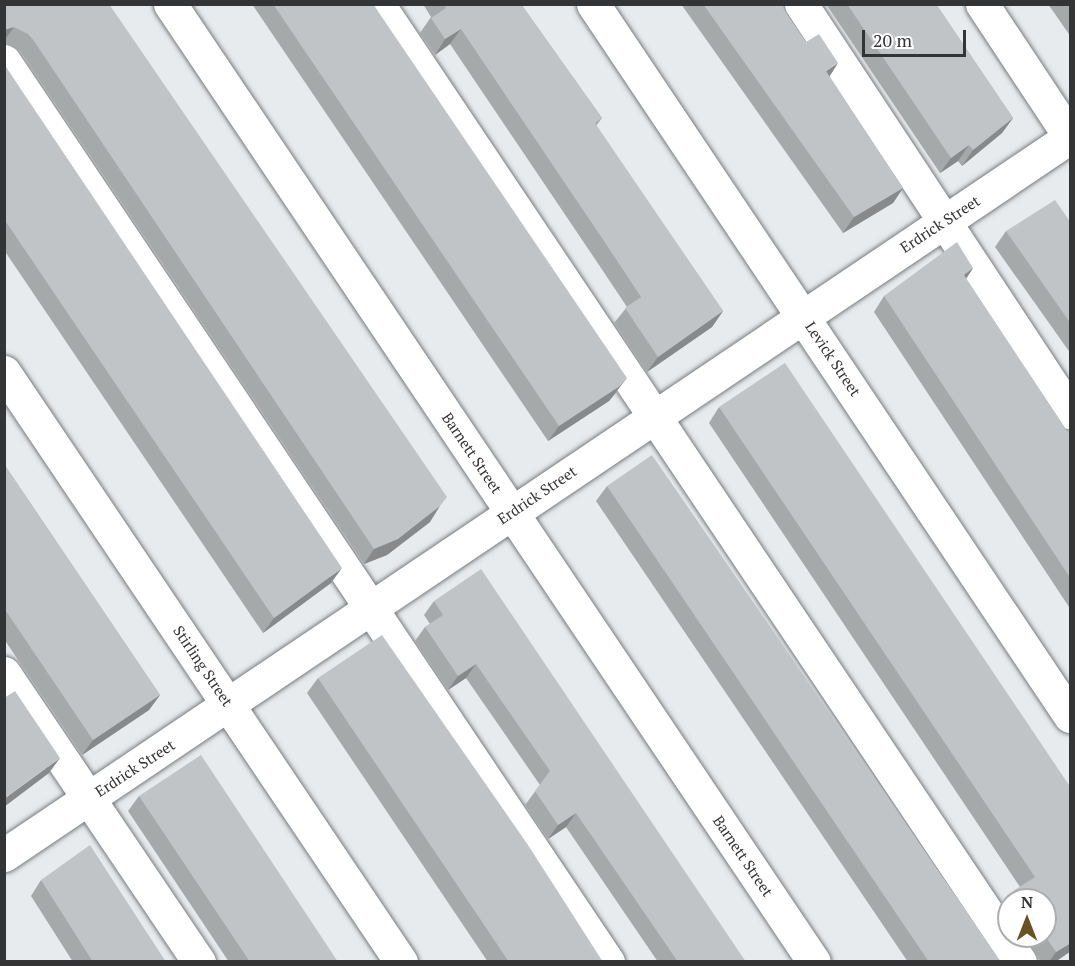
<!DOCTYPE html>
<html>
<head>
<meta charset="utf-8">
<style>
	body { margin:0 }
	#map { position:relative; width:1075px; height:966px; overflow:hidden; background:#e7ebed; font-family:"PT Serif",serif }
	div>[style] { position:absolute }
	[style*='--x'] { left:calc(var(--x)*1px); top:calc(var(--y)*1px); width:calc(var(--w)*1px); rotate:calc(var(--a)*1deg) }
	.roads { filter:drop-shadow(0 0 2px #797c7e) drop-shadow(0 0 2px #797c7e) }
	.minor>* { height:33px; margin:-16.5px; padding:0 16.5px; transform-origin:16.5px; border-radius:16.5px; background:#fff }
	.highway>* { height:33px; margin:-16.5px; padding:0 16.5px; transform-origin:16.5px; border-radius:16.5px; background:#fff }
	.wall>* { inset:0; background:#a6a9aa }
	.shaded-wall>* { inset:0; background:#87898b }
	.building>* { inset:0; background:#c1c4c6 }
	span { translate:-50% -50%; white-space:nowrap; text-align:center; line-height:1.15; -webkit-text-stroke:5px #fff; paint-order:stroke }
	.street-label { font-size:15px; color:#333435 }
	.frame { position:absolute; inset:0; border:6px solid #333435; pointer-events:none }
	.north { position:absolute; left:997px; top:888px; width:60px; height:60px; box-sizing:border-box; background:#fff; border:2px solid #adaeae; border-radius:50%; rotate:0deg; font-size:16px; font-weight:700; line-height:24px; text-align:center; color:#333435 }
	.north::after { content:''; display:block; margin:auto; width:21px; height:27px; background:#6a5222; clip-path:polygon(50% 0,100% 100%,50% 72%,0 100%) }
	.scale { position:absolute; left:862px; top:30px; width:104px; height:27px; box-sizing:border-box; border:3px solid #333435; border-top:0; padding-left:8px; font-size:18px; line-height:21px; white-space:nowrap; color:#333435; -webkit-text-stroke:4px #fff; paint-order:stroke }
</style>
</head>
<body>
<div id="map">
	<div class="roads">
		<div class="minor">
			<div style="--x:170;--y:4;--w:1154;--a:56.09"></div>
			<div style="--x:378;--y:4;--w:1153;--a:56.17"></div>
			<div style="--x:801;--y:4;--w:489;--a:56.6"></div>
			<div style="--x:982;--y:4;--w:159;--a:56.5"></div>
			<div style="--x:4;--y:61;--w:1085;--a:56.16"></div>
			<div style="--x:4;--y:372;--w:711;--a:56.06"></div>
			<div style="--x:4;--y:673;--w:349;--a:56"></div>
			<div style="--x:4;--y:855;--w:1285;--a:-33.96"></div>
		</div>
		<div class="highway">
			<div style="--x:593;--y:4;--w:857;--a:56.18"></div>
		</div>
	</div>
	<div class="wall">
		<div style="clip-path:polygon(4px 4px,430px 522px,387px 555px,364px 564px,20px 51px,4px 43px)"></div>
		<div style="clip-path:polygon(252px 4px,373px 4px,616px 393px,609px 401px,548px 441px)"></div>
		<div style="clip-path:polygon(423px 4px,521px 4px,602px 118px,596px 126px,723px 311px,712px 327px,647px 372px,614px 323px,627px 307px,597px 262px,450px 44px,435px 55px,420px 33px,431px 17px)"></div>
		<div style="clip-path:polygon(681px 4px,780px 4px,903px 188px,893px 203px,843px 233px)"></div>
		<div style="clip-path:polygon(826px 4px,936px 4px,1013px 118px,1002px 133px,962px 166px,958px 161px,940px 173px)"></div>
		<div style="clip-path:polygon(1048px 4px,1071px 4px,1071px 37px)"></div>
		<div style="clip-path:polygon(4px 64px,331px 583px,263px 633px,4px 250px)"></div>
		<div style="clip-path:polygon(1071px 223px,1071px 354px,995px 247px,1006px 231px)"></div>
		<div style="clip-path:polygon(973px 268px,966px 279px,1071px 437px,1071px 610px,874px 312px,884px 296px)"></div>
		<div style="clip-path:polygon(719px 407px,1071px 788px,1071px 951px,1055px 962px,1041px 962px,1025px 936px,1045px 936px,1045px 900px,1009px 900px,1009px 912px,1004px 905px,1015px 890px,1020px 887px,709px 423px)"></div>
		<div style="clip-path:polygon(4px 464px,160px 695px,149px 710px,82px 755px,4px 639px)"></div>
		<div style="clip-path:polygon(607px 486px,1001px 962px,908px 962px,596px 501px)"></div>
		<div style="clip-path:polygon(434px 601px,746px 962px,658px 962px,566px 827px,548px 839px,525px 805px,540px 785px,466px 678px,448px 690px,415px 641px,425px 627px,430px 624px,424px 615px)"></div>
		<div style="clip-path:polygon(318px 678px,603px 962px,488px 962px,307px 693px)"></div>
		<div style="clip-path:polygon(139px 796px,338px 962px,229px 962px,128px 811px)"></div>
		<div style="clip-path:polygon(41px 880px,166px 962px,73px 962px,31px 896px)"></div>
	</div>
	<div class="shaded-wall">
		<div style="clip-path:polygon(14px 27px,4px 41px,4px 30px)"></div>
		<div style="clip-path:polygon(461px 29px,450px 44px,435px 55px,445px 39px)"></div>
		<div style="clip-path:polygon(838px 63px,828px 79px,826px 71px)"></div>
		<div style="clip-path:polygon(1013px 118px,1002px 133px,962px 166px,973px 150px)"></div>
		<div style="clip-path:polygon(969px 145px,958px 161px,940px 173px,951px 158px)"></div>
		<div style="clip-path:polygon(903px 188px,893px 203px,843px 233px,854px 217px)"></div>
		<div style="clip-path:polygon(973px 268px,963px 283px,964px 275px)"></div>
		<div style="clip-path:polygon(723px 311px,712px 327px,647px 372px,658px 357px)"></div>
		<div style="clip-path:polygon(627px 378px,609px 401px,548px 441px,559px 426px)"></div>
		<div style="clip-path:polygon(440px 506px,430px 522px,387px 555px,364px 564px,374px 549px)"></div>
		<div style="clip-path:polygon(342px 568px,331px 583px,263px 633px,274px 618px)"></div>
		<div style="clip-path:polygon(476px 664px,466px 678px,448px 690px,458px 676px)"></div>
		<div style="clip-path:polygon(160px 695px,149px 710px,82px 755px,93px 740px)"></div>
		<div style="clip-path:polygon(60px 758px,49px 773px,4px 807px,4px 799px)"></div>
		<div style="clip-path:polygon(576px 813px,566px 827px,548px 839px,558px 825px)"></div>
		<div style="clip-path:polygon(1071px 943px,1071px 951px,1055px 962px,1049px 962px,1056px 952px)"></div>
	</div>
	<div class="building">
		<div style="clip-path:polygon(4px 4px,109px 4px,447px 497px,440px 506px,398px 539px,374px 549px,30px 35px,14px 27px,4px 30px)"></div>
		<div style="clip-path:polygon(273px 4px,373px 4px,627px 378px,620px 386px,559px 426px)"></div>
		<div style="clip-path:polygon(444px 4px,521px 4px,602px 118px,595px 123px,723px 311px,658px 357px,625px 308px,641px 297px,608px 247px,461px 29px,445px 39px,431px 18px,446px 8px)"></div>
		<div style="clip-path:polygon(703px 4px,780px 4px,806px 42px,819px 34px,838px 63px,826px 71px,903px 188px,854px 217px)"></div>
		<div style="clip-path:polygon(847px 4px,936px 4px,1013px 118px,973px 150px,969px 145px,951px 158px)"></div>
		<div style="clip-path:polygon(4px 64px,342px 568px,274px 618px,4px 219px)"></div>
		<div style="clip-path:polygon(1055px 200px,1071px 223px,1071px 324px,1006px 231px)"></div>
		<div style="clip-path:polygon(957px 242px,973px 268px,964px 275px,1071px 437px,1071px 579px,884px 296px)"></div>
		<div style="clip-path:polygon(785px 363px,1071px 788px,1071px 943px,1056px 952px,1045px 936px,1045px 900px,1022px 900px,1015px 890px,1035px 877px,719px 407px)"></div>
		<div style="clip-path:polygon(652px 455px,1001px 962px,929px 962px,607px 486px)"></div>
		<div style="clip-path:polygon(4px 464px,160px 695px,93px 740px,4px 608px)"></div>
		<div style="clip-path:polygon(481px 569px,746px 962px,678px 962px,576px 813px,558px 825px,535px 791px,550px 771px,476px 664px,458px 676px,425px 627px,443px 615px,434px 601px)"></div>
		<div style="clip-path:polygon(382px 635px,528px 845px,603px 962px,509px 962px,318px 678px)"></div>
		<div style="clip-path:polygon(15px 691px,60px 758px,4px 799px,4px 698px)"></div>
		<div style="clip-path:polygon(201px 755px,338px 962px,250px 962px,139px 796px)"></div>
		<div style="clip-path:polygon(90px 845px,166px 962px,93px 962px,41px 880px)"></div>
	</div>
	<div class="street-label">
		<span style="left:940px;top:224px;rotate:-33deg">Erdrick Street</span>
		<span style="left:833px;top:359px;rotate:56deg">Levick Street</span>
		<span style="left:472px;top:453px;rotate:56deg">Barnett Street</span>
		<span style="left:537px;top:495px;rotate:-34deg">Erdrick Street</span>
		<span style="left:203px;top:666px;rotate:56deg">Stirling Street</span>
		<span style="left:135px;top:768px;rotate:-33deg">Erdrick Street</span>
		<span style="left:743px;top:856px;rotate:56deg">Barnett Street</span>
	</div>
	<div class="frame"></div>
	<div class="north">N</div>
	<div class="scale">20 m</div>
</div>
</body>
</html>
